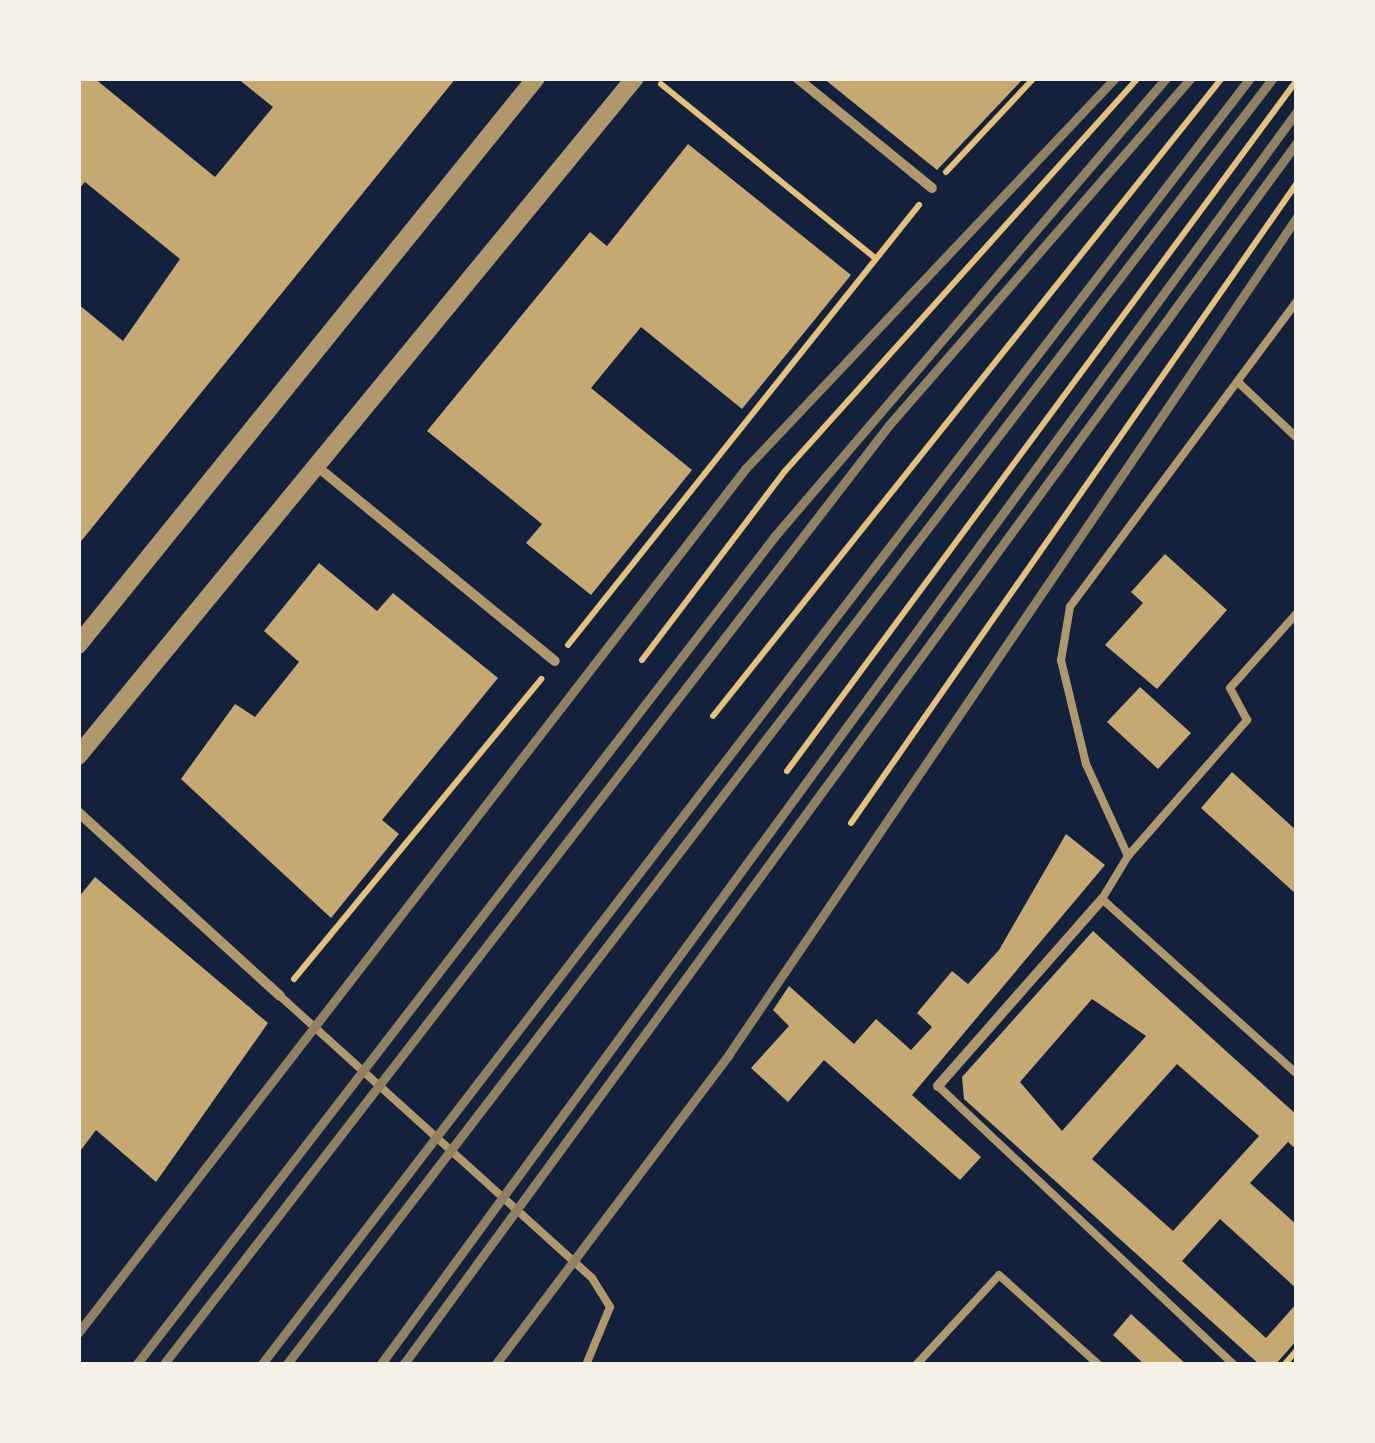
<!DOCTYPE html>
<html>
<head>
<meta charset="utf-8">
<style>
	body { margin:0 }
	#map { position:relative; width:1375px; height:1443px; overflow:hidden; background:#14213d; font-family:"Public Sans",sans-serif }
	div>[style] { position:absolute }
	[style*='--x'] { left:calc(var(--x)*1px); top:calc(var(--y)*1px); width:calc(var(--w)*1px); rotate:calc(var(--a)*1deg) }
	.building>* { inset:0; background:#c6a872 }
	.path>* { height:6px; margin:-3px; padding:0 3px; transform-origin:3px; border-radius:3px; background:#e5c07b }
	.service>* { height:8px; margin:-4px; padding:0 4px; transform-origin:4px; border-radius:4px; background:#b1986c }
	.pedestrian>* { height:10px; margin:-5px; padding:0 5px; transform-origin:5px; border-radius:5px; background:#b1986c }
	.tertiary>* { height:18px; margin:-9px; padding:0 9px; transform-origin:9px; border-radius:9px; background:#b1986c }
	.rail>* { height:9px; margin:-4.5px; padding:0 4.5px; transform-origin:4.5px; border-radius:4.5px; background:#918062 }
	span { translate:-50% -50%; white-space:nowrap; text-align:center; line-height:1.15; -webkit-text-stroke:10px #f6f1e7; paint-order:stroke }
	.frame { position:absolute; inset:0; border:81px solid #f6f1e7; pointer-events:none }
</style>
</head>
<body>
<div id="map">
	<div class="building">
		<div style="clip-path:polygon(78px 78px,94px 78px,215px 177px,273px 107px,237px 78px,456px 78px,78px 545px,78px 304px,123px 341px,180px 259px,85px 182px,78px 190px)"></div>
		<div style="clip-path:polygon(823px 78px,1024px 78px,937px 170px)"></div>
		<div style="clip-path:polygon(688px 144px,851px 275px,742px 409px,641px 327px,591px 388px,692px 470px,591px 595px,526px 543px,542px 524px,427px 431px,590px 232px,607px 246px)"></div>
		<div style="clip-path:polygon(1165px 554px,1227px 610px,1157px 689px,1105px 645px,1143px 603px,1131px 592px)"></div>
		<div style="clip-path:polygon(319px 563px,377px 611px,393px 593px,498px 678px,382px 820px,399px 834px,331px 918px,181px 779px,235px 704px,255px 717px,299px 662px,264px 631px)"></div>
		<div style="clip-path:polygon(1140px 687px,1191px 733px,1158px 769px,1107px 722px)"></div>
		<div style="clip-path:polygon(1232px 772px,1297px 831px,1297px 895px,1201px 808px)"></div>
		<div style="clip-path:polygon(1066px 834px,1105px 865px,912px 1095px,981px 1157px,960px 1180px,824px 1060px,788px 1102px,751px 1068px,789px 1026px,773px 1010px,789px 986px,854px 1044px,876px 1019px,911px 1050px,932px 1027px,917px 1013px,952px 971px,968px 984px,999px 950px)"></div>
		<div style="clip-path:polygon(95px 877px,268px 1023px,156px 1182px,96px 1130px,78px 1154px,78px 898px)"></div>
		<div style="clip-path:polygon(evenodd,1093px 931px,1297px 1115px,1297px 1150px,1288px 1142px,1250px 1183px,1297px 1225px,1297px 1289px,1220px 1219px,1182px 1261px,1266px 1338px,1297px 1303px,1297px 1340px,1275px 1365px,1260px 1365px,964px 1099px,962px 1077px,1093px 931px,1092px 999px,1146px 1036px,1062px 1131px,1020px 1082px,1092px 999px,1093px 931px,1177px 1064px,1259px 1136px,1173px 1231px,1092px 1159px,1177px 1064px)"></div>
		<div style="clip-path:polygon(1131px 1314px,1187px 1365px,1145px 1365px,1113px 1335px)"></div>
	</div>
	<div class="path">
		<div style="--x:661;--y:84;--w:277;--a:39.1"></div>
		<div style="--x:946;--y:172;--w:129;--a:-46.9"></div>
		<div style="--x:568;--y:645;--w:563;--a:-51.42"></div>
		<div style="--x:642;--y:660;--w:237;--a:-52.9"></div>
		<div style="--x:785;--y:471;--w:528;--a:-48.07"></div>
		<div style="--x:713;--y:716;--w:816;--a:-51.42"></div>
		<div style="--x:787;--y:771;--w:859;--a:-53.57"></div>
		<div style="--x:851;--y:823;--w:780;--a:-55.13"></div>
		<div style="--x:294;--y:979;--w:389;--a:-50.5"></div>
		<div style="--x:1284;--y:1365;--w:20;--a:-49"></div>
	</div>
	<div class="service">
		<div style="--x:1297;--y:301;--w:381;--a:126.6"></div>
		<div style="--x:1070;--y:607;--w:54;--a:99.6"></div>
		<div style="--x:1061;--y:660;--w:107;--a:76.5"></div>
		<div style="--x:1086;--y:764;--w:101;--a:65.5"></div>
		<div style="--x:1128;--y:856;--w:50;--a:121.2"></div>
		<div style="--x:1102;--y:899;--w:262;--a:41.9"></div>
		<div style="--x:1238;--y:382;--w:81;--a:43.5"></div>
		<div style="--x:1128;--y:856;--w:181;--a:-48.8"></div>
		<div style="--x:1247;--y:720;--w:36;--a:-118"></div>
		<div style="--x:1230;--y:688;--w:101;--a:-48.2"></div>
		<div style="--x:280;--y:996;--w:421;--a:42.1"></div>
		<div style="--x:592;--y:1278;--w:34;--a:58"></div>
		<div style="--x:610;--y:1307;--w:63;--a:112.5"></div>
		<div style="--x:938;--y:1086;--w:407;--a:43.3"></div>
		<div style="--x:916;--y:1365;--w:122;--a:-47.3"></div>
		<div style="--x:999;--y:1275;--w:135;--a:42"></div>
	</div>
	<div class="pedestrian">
		<div style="--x:797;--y:78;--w:174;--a:39.2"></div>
		<div style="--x:314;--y:464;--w:311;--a:39.3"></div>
		<div style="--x:78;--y:812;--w:273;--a:42.3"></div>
		<div style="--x:938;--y:1086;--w:249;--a:-48.7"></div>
	</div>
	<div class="tertiary">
		<div style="--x:78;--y:645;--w:729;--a:-51.07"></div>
		<div style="--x:78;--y:756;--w:877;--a:-50.6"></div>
	</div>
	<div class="rail">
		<div style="--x:78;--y:1333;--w:1092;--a:-52.33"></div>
		<div style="--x:745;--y:469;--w:538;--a:-46.58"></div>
		<div style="--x:136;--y:1365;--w:1045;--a:-52.38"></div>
		<div style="--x:774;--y:537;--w:604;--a:-49.5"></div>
		<div style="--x:163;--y:1365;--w:1188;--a:-52.32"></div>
		<div style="--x:889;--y:425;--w:460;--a:-49"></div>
		<div style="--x:261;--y:1365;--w:1623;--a:-52.46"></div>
		<div style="--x:286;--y:1365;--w:1622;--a:-52.52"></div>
		<div style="--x:380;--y:1365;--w:1554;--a:-53.82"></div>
		<div style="--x:403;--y:1365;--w:1515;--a:-53.83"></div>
		<div style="--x:495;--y:1365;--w:389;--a:-53"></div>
		<div style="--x:729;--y:1054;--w:1012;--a:-55.84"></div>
	</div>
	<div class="frame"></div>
</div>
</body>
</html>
